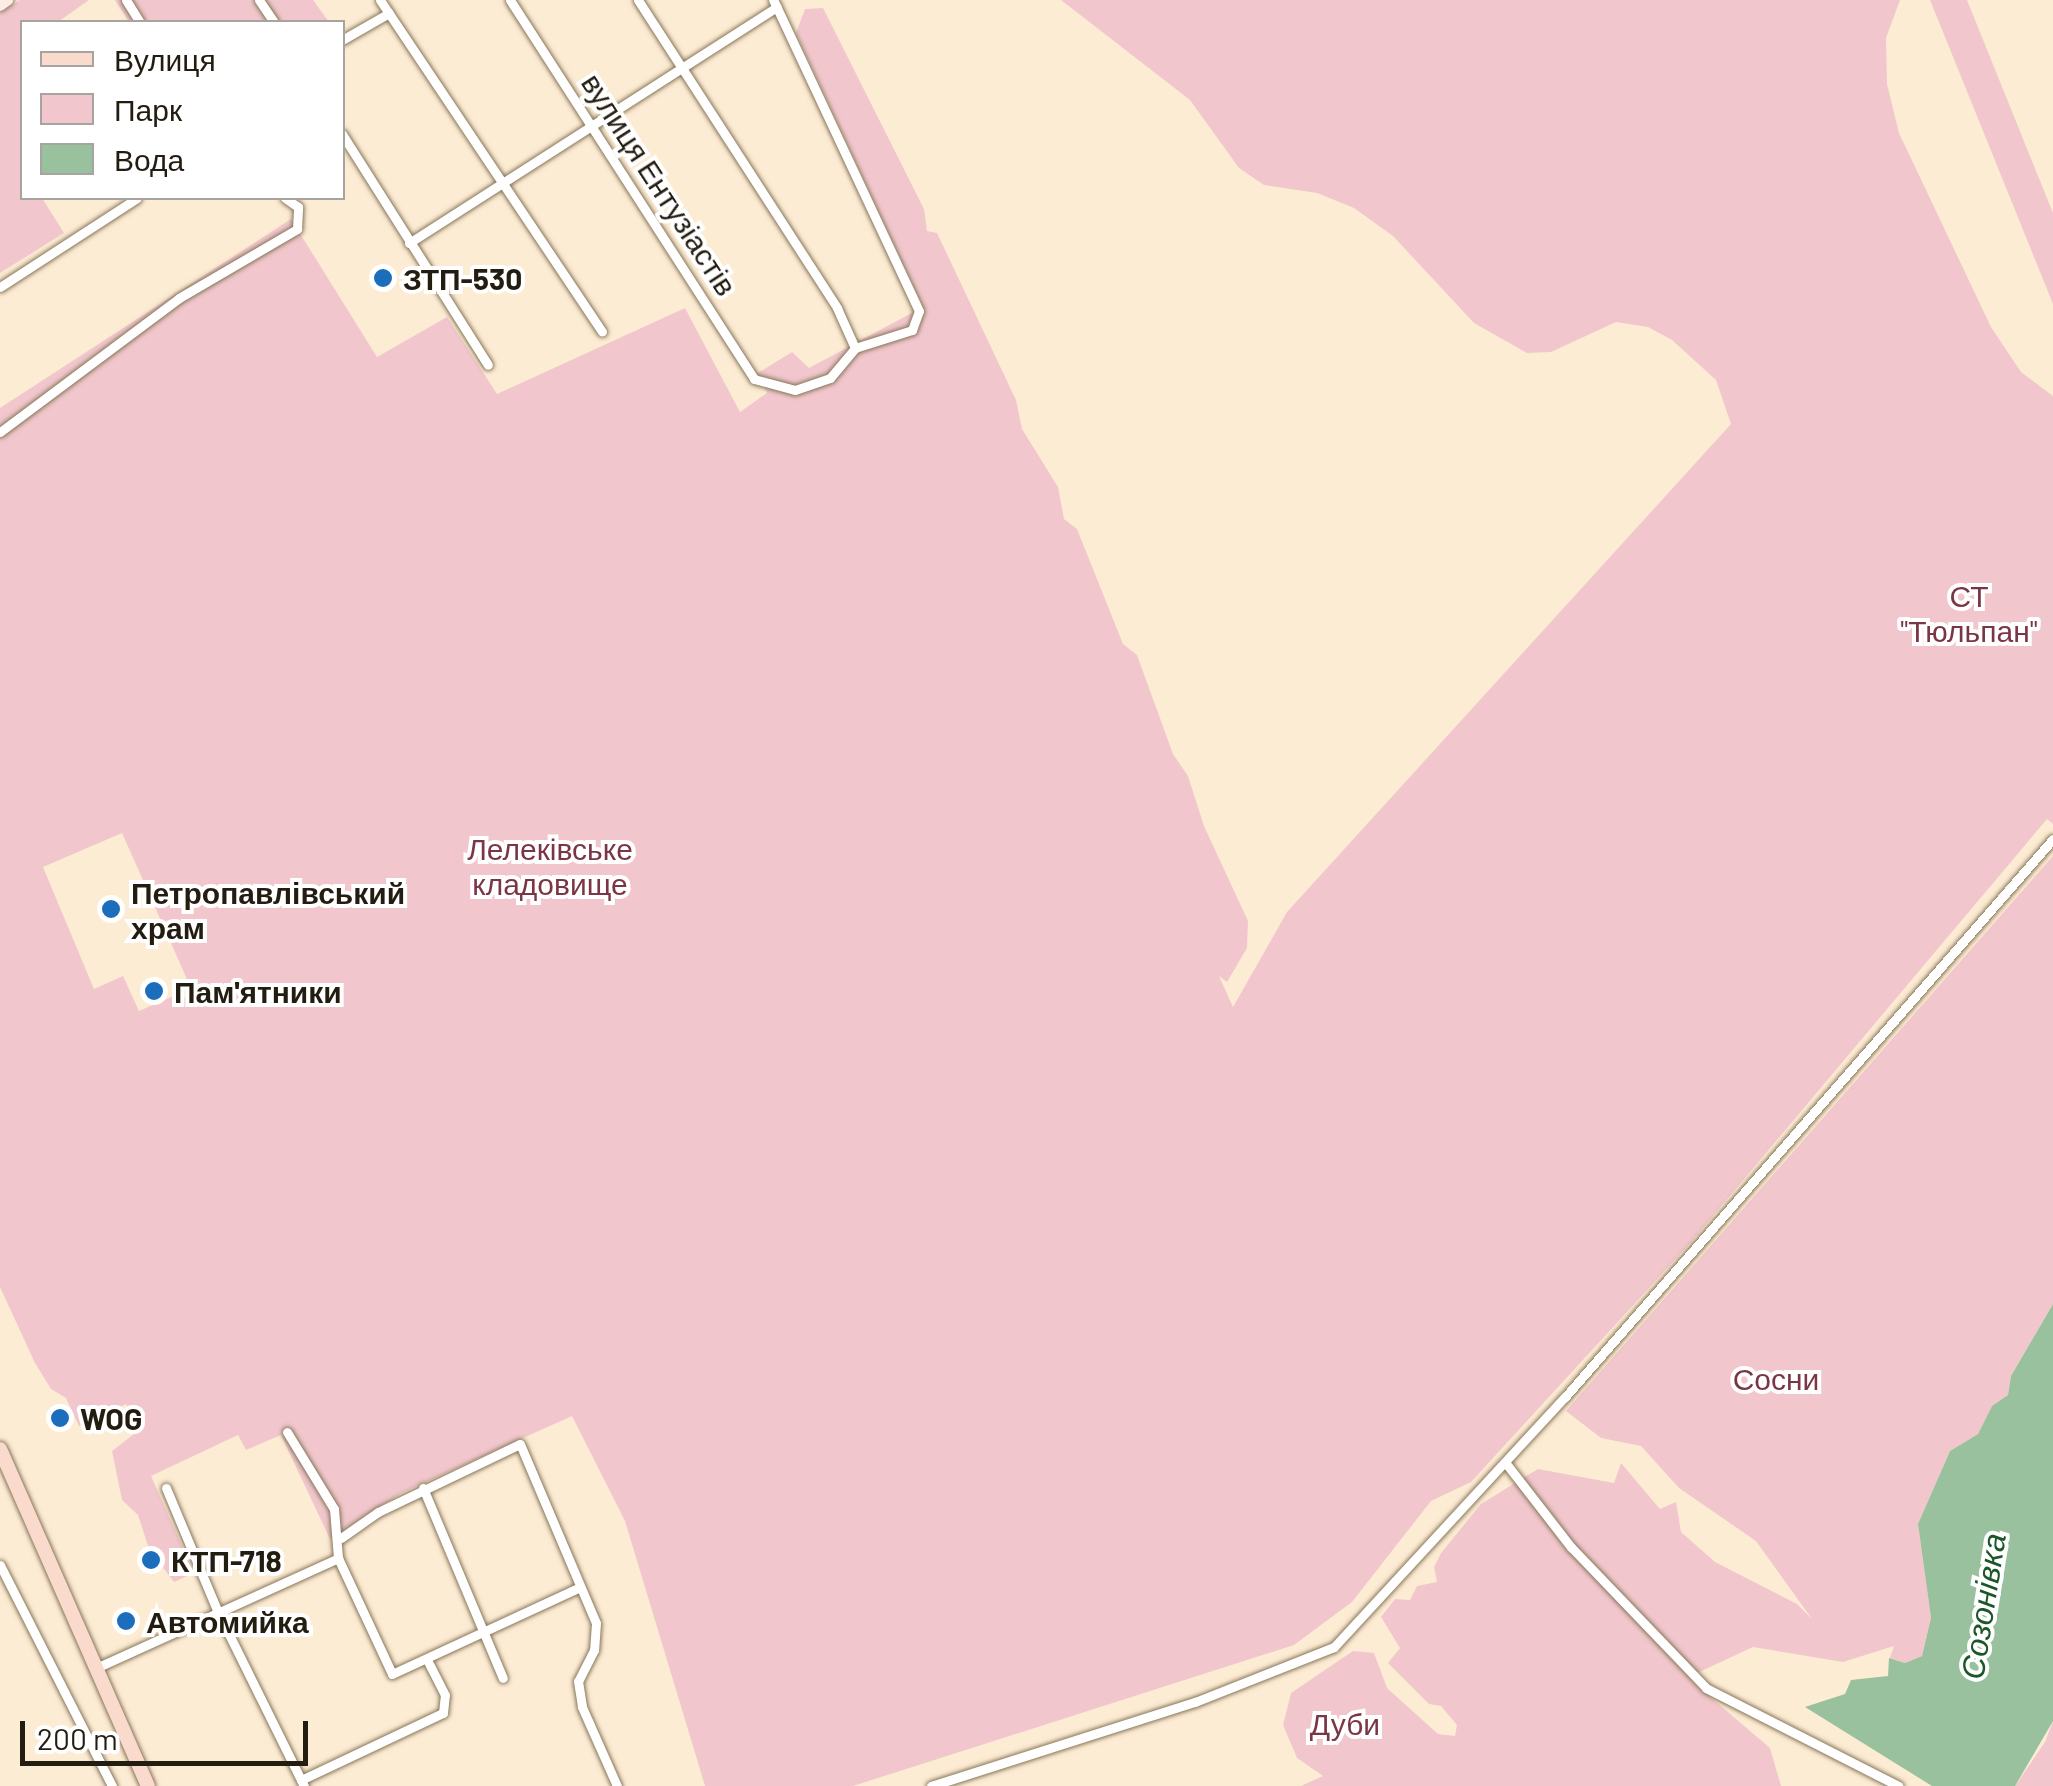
<!DOCTYPE html>
<html>
<head>
<meta charset="utf-8">
<style>
	body { margin:0 }
	#map { position:relative; width:2053px; height:1786px; overflow:hidden; background:#fcecd3; font-family:Barlow,sans-serif }
	div>[style] { position:absolute }
	[style*='--x'] { left:calc(var(--x)*1px); top:calc(var(--y)*1px); width:calc(var(--w)*1px); rotate:calc(var(--a)*1deg) }
	.green>* { inset:0; background:#f1c7cd }
	.water>* { inset:0; background:#99c19d }
	.roads { filter:drop-shadow(0 0 2px #88765a) drop-shadow(0 0 2px #88765a) }
	.street>* { height:9px; margin:-4.5px; padding:0 4.5px; transform-origin:4.5px; border-radius:4.5px; background:#fff }
	.secondary>* { height:12px; margin:-6px; padding:0 6px; transform-origin:6px; border-radius:6px; background:#fdece6 }
	.primary>* { height:14px; margin:-7px; padding:0 7px; transform-origin:7px; border-radius:7px; background:#fadacd }
	.dots>* { width:28px; height:28px; translate:-50% -50%; box-sizing:border-box; border:5px solid #fff; border-radius:50% }
	span { translate:-50% -50%; white-space:nowrap; text-align:center; line-height:1.15; -webkit-text-stroke:8px #fff; paint-order:stroke }
	.street-label { font-size:30px; color:#231c10 }
	.poi-label { font-size:30px; color:#231c10; font-weight:700 }
	.left { translate:0 -50%; text-align:left }
	.park-label { font-size:30px; color:#7b3645 }
	.water-label { font-size:32px; color:#1c5729; font-style:italic }
	.legend { position:absolute; left:20px; top:20px; width:325px; height:180px; box-sizing:border-box; background:#fff; border:2px solid #a7a49f; margin:0; padding:12px 18px; list-style:none; font-size:30px; color:#231c10 }
	.legend li { display:flex; align-items:center; gap:20px; height:50px }
	.legend b { width:50px; border:2px solid #a7a49f }
	.scale { position:absolute; left:20px; top:1721px; width:288px; height:45px; box-sizing:border-box; border:5px solid #231c10; border-top:0; padding-left:12px; font-size:30px; line-height:35px; white-space:nowrap; color:#231c10; -webkit-text-stroke:8px #fff; paint-order:stroke }
</style>
</head>
<body>
<div id="map">
	<div class="green">
		<div style="clip-path:polygon(20px 0,89px 0,58px 22px,22px 22px,22px 198px,42px 198px,64px 233px,0 273px,0 13px)"></div>
		<div style="clip-path:polygon(115px 0,313px 0,329px 22px,129px 22px)"></div>
		<div style="clip-path:polygon(evenodd,1061px 0,1900px 0,1886px 38px,1887px 84px,1899px 133px,1991px 327px,2021px 372px,2053px 396px,2053px 824px,2047px 819px,1691px 1242px,1471px 1482px,1431px 1501px,1352px 1602px,1294px 1645px,853px 1786px,705px 1786px,625px 1521px,572px 1416px,401px 1493px,330px 1539px,281px 1435px,246px 1450px,238px 1435px,151px 1476px,194px 1573px,174px 1582px,149px 1549px,138px 1515px,122px 1500px,112px 1451px,139px 1430px,126px 1404px,79px 1426px,66px 1398px,51px 1389px,35px 1363px,0 1287px,0 408px,291px 219px,377px 357px,447px 317px,497px 394px,685px 308px,740px 412px,767px 393px,758px 373px,792px 352px,809px 368px,923px 307px,796px 33px,805px 9px,823px 8px,924px 209px,927px 231px,937px 233px,1016px 400px,1022px 429px,1058px 487px,1064px 519px,1077px 529px,1123px 644px,1137px 655px,1173px 754px,1188px 776px,1204px 826px,1248px 921px,1247px 948px,1227px 982px,1219px 976px,1233px 1007px,1287px 912px,1731px 424px,1716px 380px,1672px 340px,1648px 327px,1616px 322px,1551px 352px,1527px 353px,1474px 323px,1393px 236px,1354px 208px,1317px 193px,1264px 185px,1239px 168px,1190px 100px,1061px 0,122px 833px,198px 1004px,178px 994px,139px 1011px,123px 976px,94px 989px,43px 867px,122px 833px)"></div>
		<div style="clip-path:polygon(1930px 0,1967px 0,2053px 213px,2053px 304px)"></div>
		<div style="clip-path:polygon(2053px 856px,2053px 1304px,2011px 1376px,2008px 1395px,1992px 1406px,1978px 1434px,1950px 1451px,1918px 1524px,1931px 1618px,1922px 1656px,1905px 1663px,1890px 1658px,1894px 1646px,1843px 1662px,1753px 1647px,1695px 1674px,1695px 1684px,1770px 1748px,1781px 1786px,1301px 1786px,1323px 1776px,1297px 1758px,1283px 1725px,1291px 1693px,1353px 1651px,1374px 1653px,1387px 1688px,1438px 1734px,1455px 1736px,1457px 1725px,1441px 1706px,1429px 1704px,1388px 1663px,1400px 1648px,1381px 1617px,1395px 1599px,1410px 1600px,1417px 1586px,1437px 1582px,1434px 1567px,1441px 1553px,1481px 1504px,1538px 1469px,1614px 1483px,1621px 1463px,1660px 1509px,1676px 1502px,1681px 1532px,1715px 1562px,1797px 1604px,1812px 1619px,1756px 1541px,1679px 1488px,1641px 1446px,1601px 1438px,1566px 1411px)"></div>
		<div style="clip-path:polygon(2053px 1721px,2053px 1786px,2015px 1786px,2045px 1742px)"></div>
	</div>
	<div class="water">
		<div style="clip-path:polygon(2053px 1304px,2053px 1721px,2015px 1786px,1932px 1786px,1805px 1707px,1845px 1694px,1851px 1680px,1888px 1676px,1889px 1658px,1905px 1663px,1922px 1656px,1931px 1618px,1918px 1524px,1950px 1451px,1978px 1434px,1992px 1406px,2008px 1395px,2011px 1376px)"></div>
	</div>
	<div class="roads">
		<div class="street">
			<div style="--x:126;--y:0;--w:26;--a:58"></div>
			<div style="--x:259;--y:0;--w:27;--a:56"></div>
			<div style="--x:380;--y:0;--w:399;--a:56.2"></div>
			<div style="--x:510;--y:0;--w:451;--a:57.2"></div>
			<div style="--x:754;--y:379;--w:42;--a:15"></div>
			<div style="--x:795;--y:390;--w:37;--a:-19"></div>
			<div style="--x:830;--y:378;--w:39;--a:-50"></div>
			<div style="--x:855;--y:348;--w:60;--a:-17.5"></div>
			<div style="--x:912;--y:330;--w:20;--a:-70"></div>
			<div style="--x:919;--y:311;--w:344;--a:-115.1"></div>
			<div style="--x:638;--y:0;--w:367;--a:57.1"></div>
			<div style="--x:837;--y:308;--w:44;--a:65.8"></div>
			<div style="--x:342;--y:40;--w:54;--a:-29.9"></div>
			<div style="--x:342;--y:134;--w:273;--a:57.7"></div>
			<div style="--x:409;--y:243;--w:437;--a:-32.7"></div>
			<div style="--x:0;--y:287;--w:163;--a:-33"></div>
			<div style="--x:0;--y:432;--w:224;--a:-36.8"></div>
			<div style="--x:179;--y:298;--w:137;--a:-30.3"></div>
			<div style="--x:297;--y:229;--w:22;--a:-87"></div>
			<div style="--x:298;--y:207;--w:16;--a:-145"></div>
			<div style="--x:287;--y:1432;--w:90;--a:58.6"></div>
			<div style="--x:334;--y:1509;--w:49;--a:85.3"></div>
			<div style="--x:338;--y:1558;--w:128;--a:65"></div>
			<div style="--x:392;--y:1674;--w:207;--a:-24.8"></div>
			<div style="--x:1505;--y:1462;--w:108;--a:52.2"></div>
			<div style="--x:1571;--y:1547;--w:195;--a:46.2"></div>
			<div style="--x:1706;--y:1688;--w:216;--a:27"></div>
			<div style="--x:166;--y:1488;--w:132;--a:67.3"></div>
			<div style="--x:217;--y:1610;--w:196;--a:63.7"></div>
			<div style="--x:423;--y:1488;--w:206;--a:67.2"></div>
			<div style="--x:341;--y:1538;--w:45;--a:-35.1"></div>
			<div style="--x:378;--y:1512;--w:157;--a:-25.6"></div>
			<div style="--x:520;--y:1444;--w:194;--a:67"></div>
			<div style="--x:596;--y:1623;--w:27;--a:94"></div>
			<div style="--x:594;--y:1650;--w:35;--a:117"></div>
			<div style="--x:578;--y:1681;--w:26;--a:81"></div>
			<div style="--x:582;--y:1707;--w:86;--a:66.1"></div>
			<div style="--x:0;--y:1565;--w:248;--a:63.1"></div>
			<div style="--x:96;--y:1668;--w:266;--a:-24.4"></div>
			<div style="--x:301;--y:1780;--w:157;--a:-25.3"></div>
			<div style="--x:443;--y:1713;--w:18;--a:-84"></div>
			<div style="--x:445;--y:1695;--w:37;--a:-117"></div>
			<div style="--x:931;--y:1786;--w:277;--a:-17.7"></div>
			<div style="--x:1195;--y:1702;--w:149;--a:-21.6"></div>
			<div style="--x:1334;--y:1647;--w:340;--a:-47.3"></div>
			<div style="--x:1565;--y:1397;--w:741;--a:-48.83"></div>
		</div>
		<div class="secondary">
			<div style="--x:0;--y:5;--w:9;--a:-36"></div>
		</div>
		<div class="primary">
			<div style="--x:0;--y:1449;--w:368;--a:66.3"></div>
		</div>
	</div>
	<div class="dots">
		<div style="left:383px;top:278px;background:#1c6dbc"></div>
		<div style="left:111px;top:909px;background:#1c6dbc"></div>
		<div style="left:154px;top:991px;background:#1c6dbc"></div>
		<div style="left:60px;top:1418px;background:#1c6dbc"></div>
		<div style="left:151px;top:1560px;background:#1c6dbc"></div>
		<div style="left:126px;top:1621px;background:#1c6dbc"></div>
	</div>
	<div class="street-label">
		<span style="left:660px;top:184px;rotate:57deg">вулиця Ентузіастів</span>
	</div>
	<div class="poi-label">
		<span class="left" style="left:403px;top:278px">ЗТП-530</span>
		<span class="left" style="left:131px;top:909px">Петропавлівський<br>храм</span>
		<span class="left" style="left:174px;top:991px">Пам'ятники</span>
		<span class="left" style="left:80px;top:1418px">WOG</span>
		<span class="left" style="left:171px;top:1560px">КТП-718</span>
		<span class="left" style="left:146px;top:1621px">Автомийка</span>
	</div>
	<div class="park-label">
		<span style="left:1969px;top:612px">СТ<br>"Тюльпан"</span>
		<span style="left:550px;top:865px">Лелеківське<br>кладовище</span>
		<span style="left:1776px;top:1378px">Сосни</span>
		<span style="left:1345px;top:1723px">Дуби</span>
	</div>
	<div class="water-label">
		<span style="left:1982px;top:1606px;rotate:-81deg">Созонівка</span>
	</div>
	<ul class="legend">
	<li><b style="height:12px;background:#fadacd"></b>Вулиця</li>
	<li><b style="height:28px;background:#f1c7cd"></b>Парк</li>
	<li><b style="height:28px;background:#99c19d"></b>Вода</li>
	</ul>
	<div class="scale">200 m</div>
</div>
</body>
</html>
